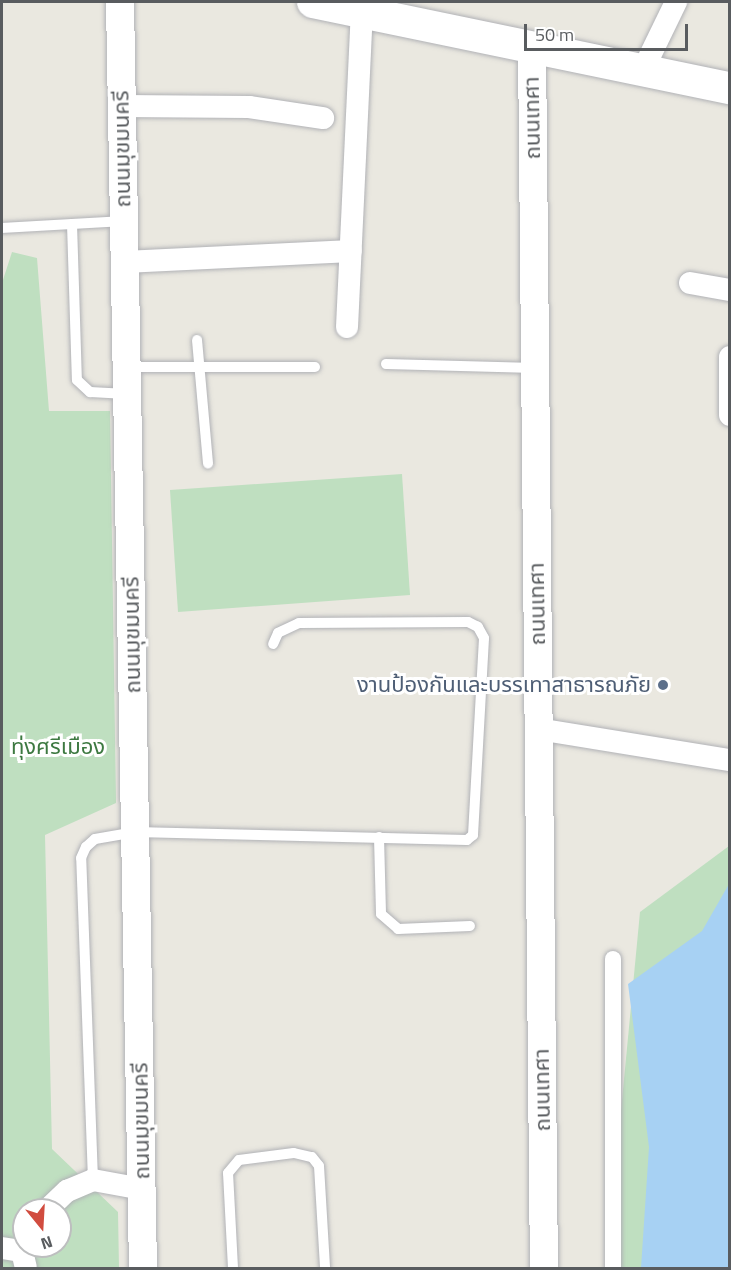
<!DOCTYPE html>
<html>
<head>
<meta charset="utf-8">
<style>
	body { margin:0 }
	#map { position:relative; width:731px; height:1270px; overflow:hidden; background:#eae8e0; font-family:"Titillium Web","Noto Sans Thai",sans-serif }
	div>[style] { position:absolute }
	[style*='--x'] { left:calc(var(--x)*1px); top:calc(var(--y)*1px); width:calc(var(--w)*1px); rotate:calc(var(--a)*1deg) }
	.green>* { inset:0; background:#bfdfc0 }
	.water>* { inset:0; background:#a7d1f3 }
	.roads { filter:drop-shadow(0 0 2px #b1b2b6) drop-shadow(0 0 2px #b1b2b6) }
	.service>* { height:10px; margin:-5px; padding:0 5px; transform-origin:5px; border-radius:5px; background:#fff }
	.pedestrian>* { height:16px; margin:-8px; padding:0 8px; transform-origin:8px; border-radius:8px; background:#fff }
	.minor>* { height:22px; margin:-11px; padding:0 11px; transform-origin:11px; border-radius:11px; background:#fff }
	.tertiary>* { height:28px; margin:-14px; padding:0 14px; transform-origin:14px; border-radius:14px; background:#fff }
	.secondary>* { height:32px; margin:-16px; padding:0 16px; transform-origin:16px; border-radius:16px; background:#fff }
	.dots>* { width:16px; height:16px; translate:-50% -50%; box-sizing:border-box; border:3px solid #fff; border-radius:50% }
	span { translate:-50% -50%; white-space:nowrap; text-align:center; line-height:1.15; -webkit-text-stroke:6px #fff; paint-order:stroke }
	.street-label { font-size:22px; color:#595c5f }
	.service-label { font-size:22px; color:#4e5e75 }
	.right { translate:-100% -50%; text-align:right }
	.park-label { font-size:22px; color:#3d7941 }
	.frame { position:absolute; inset:0; border:3px solid #595c5f; pointer-events:none }
	.north { position:absolute; left:12px; top:1198px; width:60px; height:60px; box-sizing:border-box; background:#fff; border:2px solid #bdbebf; border-radius:50%; rotate:162deg; font-size:16px; font-weight:700; line-height:24px; text-align:center; color:#595c5f }
	.north::after { content:''; display:block; margin:auto; width:21px; height:27px; background:#d14c3f; clip-path:polygon(50% 0,100% 100%,50% 72%,0 100%) }
	.scale { position:absolute; left:524px; top:24px; width:164px; height:27px; box-sizing:border-box; border:3px solid #595c5f; border-top:0; padding-left:8px; font-size:18px; line-height:21px; white-space:nowrap; color:#595c5f; -webkit-text-stroke:4px #fff; paint-order:stroke }
</style>
</head>
<body>
<div id="map">
	<div class="green">
		<div style="clip-path:polygon(evenodd,12px 252px,37px 258px,49px 411px,110px 411px,116px 803px,45px 835px,52px 1149px,118px 1212px,119px 1268px,2px 1268px,2px 283px,12px 252px,24px 1210px,60px 1210px,60px 1246px,24px 1246px,24px 1210px)"></div>
		<div style="clip-path:polygon(402px 474px,410px 595px,178px 612px,170px 490px)"></div>
		<div style="clip-path:polygon(729px 846px,729px 1268px,606px 1268px,640px 912px)"></div>
	</div>
	<div class="water">
		<div style="clip-path:polygon(729px 884px,729px 1268px,641px 1268px,649px 1147px,628px 984px,702px 931px)"></div>
	</div>
	<div class="roads">
		<div class="service">
			<div style="--x:72;--y:224;--w:156;--a:88.2"></div>
			<div style="--x:77;--y:380;--w:18;--a:43"></div>
			<div style="--x:90;--y:392;--w:37;--a:3"></div>
			<div style="--x:2;--y:228;--w:122;--a:-3.3"></div>
			<div style="--x:197;--y:340;--w:124;--a:84.9"></div>
			<div style="--x:386;--y:364;--w:149;--a:1.5"></div>
			<div style="--x:127;--y:367;--w:188;--a:0"></div>
			<div style="--x:379;--y:837;--w:77;--a:88.5"></div>
			<div style="--x:381;--y:914;--w:23;--a:41"></div>
			<div style="--x:398;--y:929;--w:72;--a:-2.4"></div>
			<div style="--x:93;--y:1180;--w:322;--a:-92.1"></div>
			<div style="--x:81;--y:858;--w:12;--a:-66"></div>
			<div style="--x:86;--y:847;--w:12;--a:-42"></div>
			<div style="--x:95;--y:839;--w:41;--a:-9.9"></div>
			<div style="--x:135;--y:832;--w:332;--a:1.4"></div>
			<div style="--x:467;--y:840;--w:8;--a:-40"></div>
			<div style="--x:473;--y:835;--w:197;--a:-86.8"></div>
			<div style="--x:484;--y:638;--w:13;--a:-119"></div>
			<div style="--x:478;--y:627;--w:11;--a:-153"></div>
			<div style="--x:468;--y:622;--w:169;--a:179.7"></div>
			<div style="--x:299;--y:623;--w:23;--a:155"></div>
			<div style="--x:278;--y:633;--w:12;--a:114"></div>
			<div style="--x:233;--y:1268;--w:95;--a:-93"></div>
			<div style="--x:228;--y:1173;--w:17;--a:-50"></div>
			<div style="--x:239;--y:1160;--w:55;--a:-7.3"></div>
			<div style="--x:294;--y:1153;--w:18;--a:13"></div>
			<div style="--x:312;--y:1157;--w:11;--a:52"></div>
			<div style="--x:319;--y:1166;--w:102;--a:86.6"></div>
		</div>
		<div class="pedestrian">
			<div style="--x:613;--y:1268;--w:309;--a:-90"></div>
		</div>
		<div class="minor">
			<div style="--x:643;--y:70;--w:76;--a:-64.1"></div>
			<div style="--x:122;--y:106;--w:127;--a:0.5"></div>
			<div style="--x:249;--y:107;--w:75;--a:8.5"></div>
			<div style="--x:125;--y:262;--w:226;--a:-2.8"></div>
			<div style="--x:690;--y:283;--w:41;--a:9.9"></div>
			<div style="--x:347;--y:327;--w:315;--a:-87.3"></div>
			<div style="--x:730;--y:357;--w:58;--a:90"></div>
			<div style="--x:538;--y:729;--w:194;--a:9.2"></div>
			<div style="--x:47;--y:1210;--w:28;--a:-44"></div>
			<div style="--x:67;--y:1191;--w:28;--a:-23"></div>
			<div style="--x:93;--y:1180;--w:50;--a:10.4"></div>
			<div style="--x:2;--y:1248;--w:20;--a:9"></div>
			<div style="--x:22;--y:1251;--w:17;--a:77"></div>
		</div>
		<div class="tertiary">
			<div style="--x:120;--y:2;--w:1266;--a:88.96"></div>
			<div style="--x:532;--y:47;--w:1221;--a:89.44"></div>
		</div>
		<div class="secondary">
			<div style="--x:313;--y:2;--w:426;--a:11.7"></div>
		</div>
	</div>
	<div class="dots">
		<div style="left:663px;top:685px;background:#5c6f8a"></div>
	</div>
	<div class="street-label">
		<span style="left:532px;top:118px;rotate:-91deg">ถนนเทศา</span>
		<span style="left:122px;top:149px;rotate:-91deg">ถนนมุขมนครี</span>
		<span style="left:537px;top:604px;rotate:-91deg">ถนนเทศา</span>
		<span style="left:132px;top:635px;rotate:-91deg">ถนนมุขมนครี</span>
		<span style="left:542px;top:1090px;rotate:-91deg">ถนนเทศา</span>
		<span style="left:141px;top:1121px;rotate:-91deg">ถนนมุขมนครี</span>
	</div>
	<div class="service-label">
		<span class="right" style="left:651px;top:685px">งานป้องกันและบรรเทาสาธารณภัย</span>
	</div>
	<div class="park-label">
		<span style="left:58px;top:747px">ทุ่งศรีเมือง</span>
	</div>
	<div class="frame"></div>
	<div class="north">N</div>
	<div class="scale">50 m</div>
</div>
</body>
</html>
